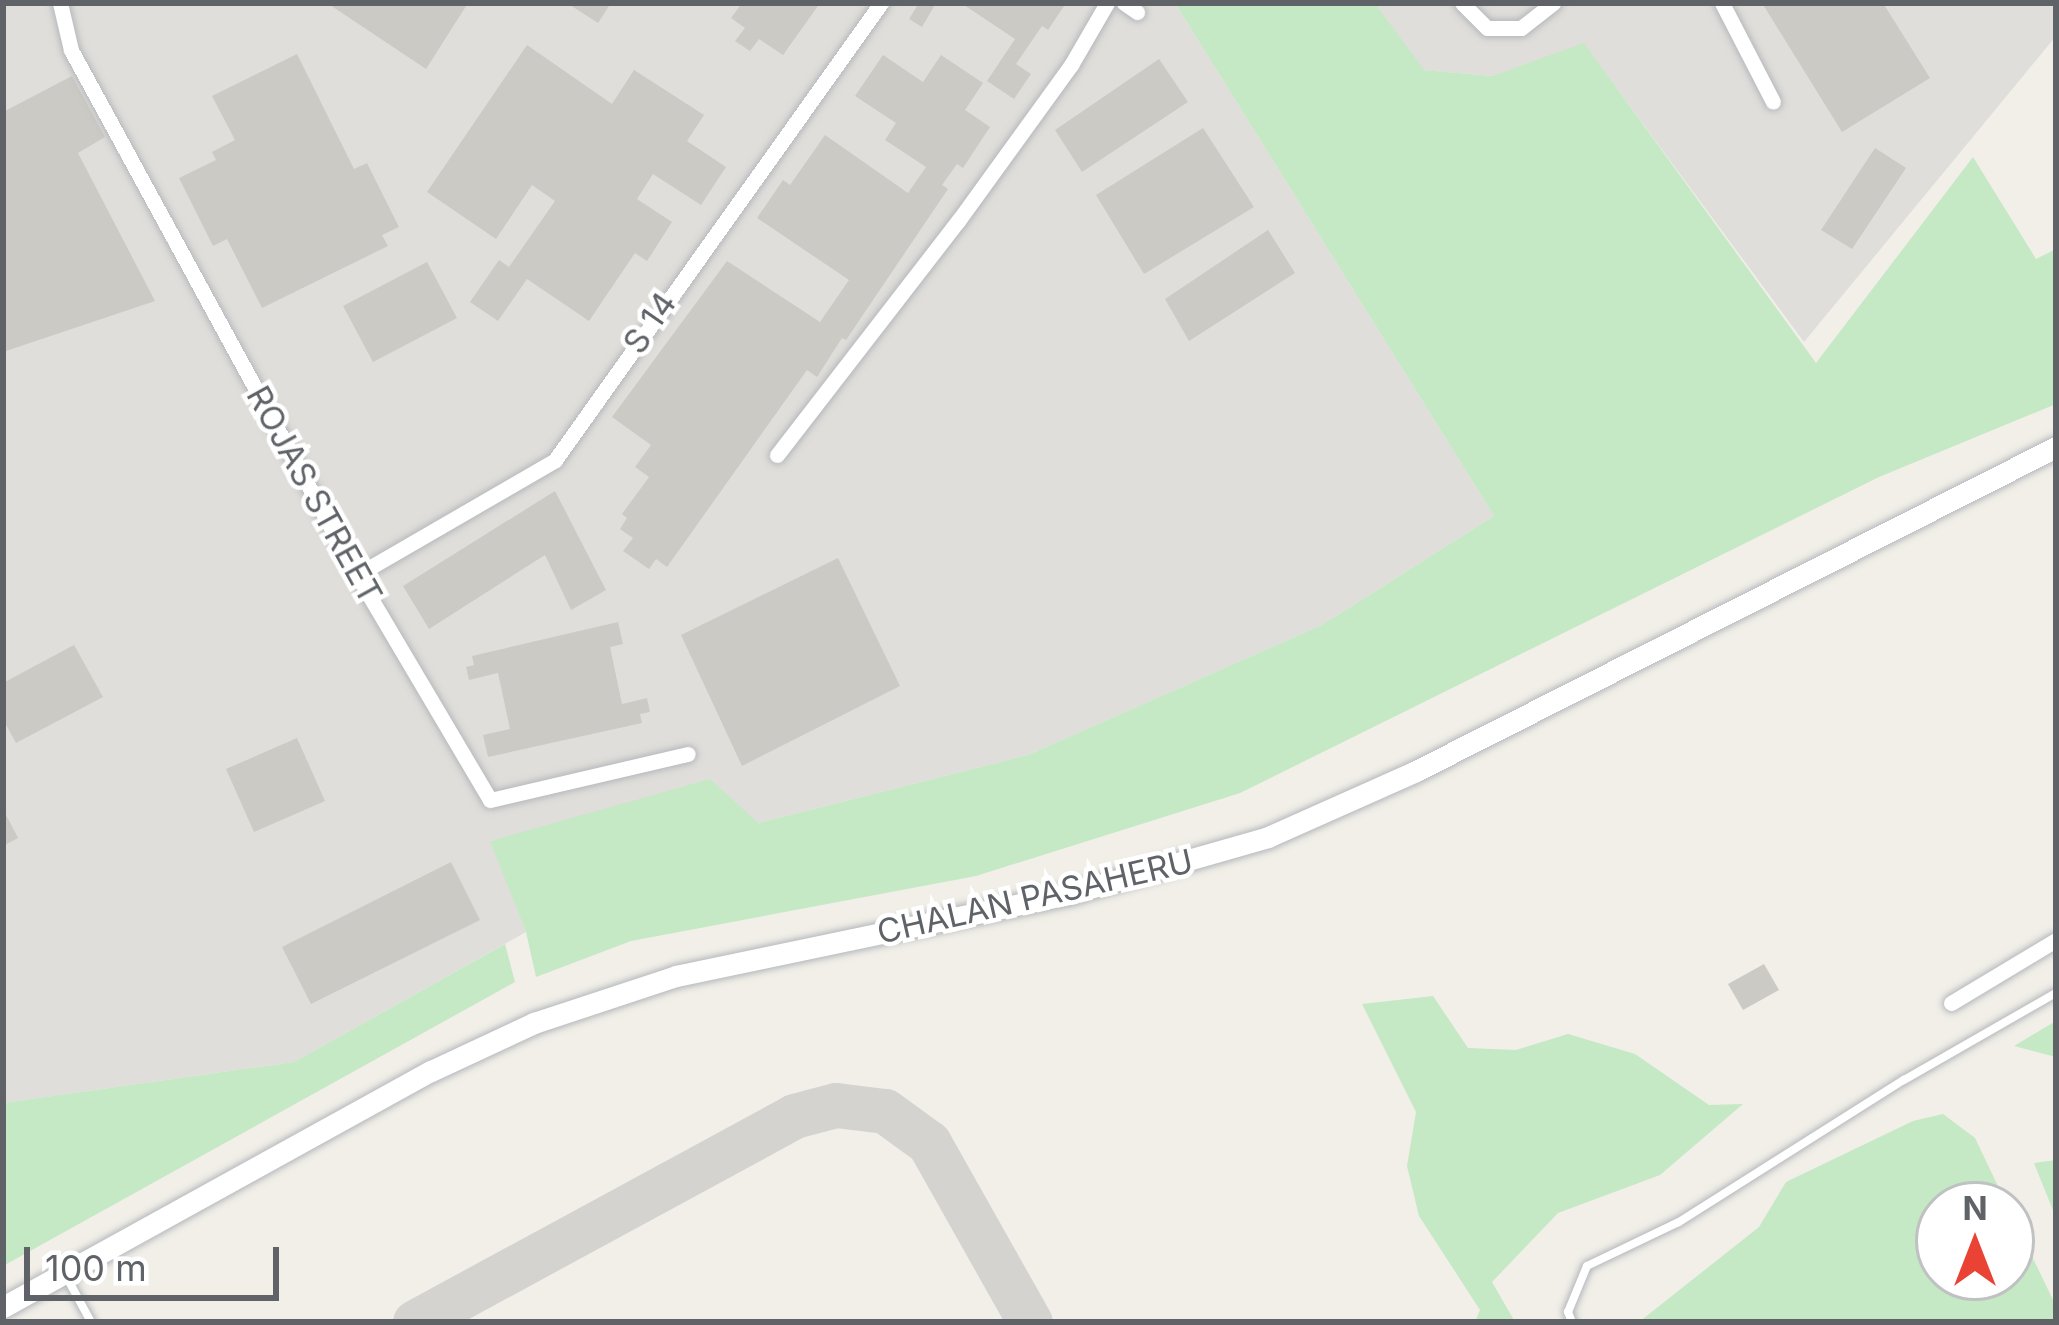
<!DOCTYPE html>
<html>
<head>
<meta charset="utf-8">
<style>
	body { margin:0 }
	#map { position:relative; width:2059px; height:1325px; overflow:hidden; background:#f1efe8; font-family:Inter,sans-serif }
	div>[style] { position:absolute }
	[style*='--x'] { left:calc(var(--x)*1px); top:calc(var(--y)*1px); width:calc(var(--w)*1px); rotate:calc(var(--a)*1deg) }
	.industrial>* { inset:0; background:#e0deda }
	.green>* { inset:0; background:#c5e8c5 }
	.taxiway>* { height:45px; margin:-22.5px; padding:0 22.5px; transform-origin:22.5px; border-radius:22.5px; background:#d4d3d0 }
	.building>* { inset:0; background:#cccac5 }
	.roads { filter:drop-shadow(0 0 3px #b5b8bc) drop-shadow(0 0 3px #b5b8bc) }
	.service>* { height:8px; margin:-4px; padding:0 4px; transform-origin:4px; border-radius:4px; background:#fff }
	.minor>* { height:15px; margin:-7.5px; padding:0 7.5px; transform-origin:7.5px; border-radius:7.5px; background:#fff }
	.secondary>* { height:21px; margin:-10.5px; padding:0 10.5px; transform-origin:10.5px; border-radius:10.5px; background:#fff }
	span { translate:-50% -50%; white-space:nowrap; text-align:center; line-height:1.15; -webkit-text-stroke:9px #fff; paint-order:stroke }
	.street-label { font-size:33px; color:#5f6368 }
	.frame { position:absolute; inset:0; border:6px solid #5f6368; pointer-events:none }
	.north { position:absolute; left:1915px; top:1181px; width:120px; height:120px; box-sizing:border-box; background:#fff; border:3px solid #bfc1c3; border-radius:50%; rotate:0deg; font-size:33px; font-weight:700; line-height:48px; text-align:center; color:#5f6368 }
	.north::after { content:''; display:block; margin:auto; width:42px; height:54px; background:#ea4335; clip-path:polygon(50% 0,100% 100%,50% 72%,0 100%) }
	.scale { position:absolute; left:24px; top:1247px; width:255px; height:54px; box-sizing:border-box; border:6px solid #5f6368; border-top:0; padding-left:15px; font-size:36px; line-height:42px; white-space:nowrap; color:#5f6368; -webkit-text-stroke:9px #fff; paint-order:stroke }
</style>
</head>
<body>
<div id="map">
	<div class="industrial">
		<div style="clip-path:polygon(3px 3px,1175px 3px,1494px 516px,1322px 625px,1028px 755px,758px 823px,491px 840px,526px 932px,294px 1062px,3px 1103px)"></div>
		<div style="clip-path:polygon(1375px 3px,2056px 3px,2056px 36px,1804px 342px,1584px 44px,1492px 76px,1423px 70px)"></div>
	</div>
	<div class="green">
		<div style="clip-path:polygon(1175px 3px,1375px 3px,1424px 70px,1492px 76px,1584px 43px,1816px 363px,1973px 157px,2036px 259px,2056px 249px,2056px 404px,1879px 477px,1240px 793px,976px 876px,631px 941px,536px 977px,526px 932px,490px 841px,710px 779px,758px 823px,1028px 755px,1322px 625px,1494px 516px)"></div>
		<div style="clip-path:polygon(505px 944px,515px 982px,3px 1266px,3px 1103px,294px 1062px)"></div>
		<div style="clip-path:polygon(1433px 996px,1468px 1048px,1516px 1050px,1568px 1034px,1635px 1054px,1709px 1105px,1743px 1104px,1660px 1175px,1558px 1213px,1492px 1282px,1515px 1322px,1475px 1322px,1480px 1310px,1419px 1216px,1407px 1166px,1416px 1112px,1362px 1004px)"></div>
		<div style="clip-path:polygon(2056px 1021px,2056px 1057px,2014px 1046px)"></div>
		<div style="clip-path:polygon(1943px 1114px,1975px 1138px,2007px 1205px,1939px 1205px,1939px 1277px,2011px 1277px,2011px 1213px,2056px 1306px,2056px 1322px,1639px 1322px,1759px 1227px,1786px 1182px,1913px 1121px)"></div>
		<div style="clip-path:polygon(2056px 1160px,2056px 1218px,2034px 1163px)"></div>
	</div>
	<div class="taxiway">
		<div style="--x:415;--y:1322;--w:431;--a:-28.5"></div>
		<div style="--x:794;--y:1116;--w:43;--a:-14.7"></div>
		<div style="--x:836;--y:1105;--w:49;--a:7"></div>
		<div style="--x:885;--y:1111;--w:54;--a:36"></div>
		<div style="--x:929;--y:1143;--w:206;--a:60.6"></div>
	</div>
	<div class="building">
		<div style="clip-path:polygon(327px 3px,468px 3px,426px 69px)"></div>
		<div style="clip-path:polygon(567px 3px,611px 3px,598px 23px)"></div>
		<div style="clip-path:polygon(742px 3px,820px 3px,783px 55px,759px 39px,750px 51px,735px 41px,745px 28px,731px 18px)"></div>
		<div style="clip-path:polygon(919px 3px,936px 3px,922px 27px,909px 19px)"></div>
		<div style="clip-path:polygon(961px 3px,1066px 3px,1048px 30px,1042px 26px,1016px 64px,1031px 74px,1014px 99px,987px 81px,1015px 39px)"></div>
		<div style="clip-path:polygon(1762px 3px,1883px 3px,1930px 78px,1842px 132px)"></div>
		<div style="clip-path:polygon(527px 45px,612px 104px,634px 70px,704px 115px,687px 141px,726px 167px,701px 205px,653px 174px,637px 199px,672px 222px,647px 261px,635px 253px,589px 321px,527px 279px,498px 321px,470px 302px,499px 260px,509px 267px,555px 201px,532px 185px,496px 239px,427px 192px)"></div>
		<div style="clip-path:polygon(297px 54px,354px 169px,367px 163px,399px 227px,382px 235px,388px 246px,262px 308px,227px 239px,213px 246px,179px 178px,216px 160px,212px 152px,235px 140px,212px 96px)"></div>
		<div style="clip-path:polygon(883px 55px,923px 82px,941px 55px,983px 83px,965px 110px,990px 127px,963px 168px,957px 164px,942px 185px,948px 189px,846px 340px,842px 338px,817px 377px,807px 370px,667px 567px,656px 559px,649px 569px,623px 551px,633px 538px,620px 529px,627px 518px,622px 514px,649px 477px,635px 467px,651px 445px,612px 417px,727px 261px,820px 322px,849px 280px,757px 218px,783px 180px,790px 185px,825px 135px,908px 193px,926px 167px,885px 140px,896px 123px,855px 96px)"></div>
		<div style="clip-path:polygon(1159px 59px,1188px 102px,1082px 172px,1055px 130px)"></div>
		<div style="clip-path:polygon(72px 76px,105px 137px,78px 153px,155px 301px,3px 352px,3px 112px)"></div>
		<div style="clip-path:polygon(1203px 128px,1254px 207px,1144px 274px,1096px 195px)"></div>
		<div style="clip-path:polygon(1875px 148px,1906px 168px,1852px 249px,1821px 230px)"></div>
		<div style="clip-path:polygon(1268px 230px,1295px 273px,1189px 341px,1165px 299px)"></div>
		<div style="clip-path:polygon(427px 262px,457px 318px,373px 362px,343px 306px)"></div>
		<div style="clip-path:polygon(555px 491px,606px 590px,571px 610px,545px 555px,429px 629px,403px 586px)"></div>
		<div style="clip-path:polygon(838px 558px,900px 686px,742px 766px,681px 635px)"></div>
		<div style="clip-path:polygon(618px 622px,623px 644px,610px 647px,622px 704px,647px 698px,650px 712px,640px 714px,642px 723px,488px 757px,483px 735px,510px 729px,498px 673px,469px 680px,466px 667px,474px 665px,472px 656px)"></div>
		<div style="clip-path:polygon(74px 645px,103px 697px,16px 743px,3px 719px,3px 683px)"></div>
		<div style="clip-path:polygon(297px 738px,325px 801px,254px 832px,226px 769px)"></div>
		<div style="clip-path:polygon(3px 809px,18px 838px,3px 846px)"></div>
		<div style="clip-path:polygon(451px 862px,480px 920px,311px 1004px,282px 947px)"></div>
		<div style="clip-path:polygon(1764px 964px,1779px 990px,1743px 1010px,1728px 984px)"></div>
	</div>
	<div class="roads">
		<div class="service">
			<div style="--x:66;--y:1276;--w:52;--a:61.5"></div>
			<div style="--x:1572;--y:1322;--w:11;--a:-112"></div>
			<div style="--x:1568;--y:1312;--w:50;--a:-67.6"></div>
			<div style="--x:1587;--y:1266;--w:102;--a:-25.6"></div>
			<div style="--x:1679;--y:1222;--w:266;--a:-32.3"></div>
			<div style="--x:1904;--y:1080;--w:175;--a:-29.8"></div>
		</div>
		<div class="minor">
			<div style="--x:60;--y:3;--w:48;--a:76.8"></div>
			<div style="--x:71;--y:50;--w:598;--a:61.42"></div>
			<div style="--x:357;--y:575;--w:261;--a:59.4"></div>
			<div style="--x:490;--y:800;--w:203;--a:-13.1"></div>
			<div style="--x:1124;--y:3;--w:16;--a:35"></div>
			<div style="--x:1462;--y:3;--w:35;--a:45"></div>
			<div style="--x:1487;--y:28;--w:34;--a:0"></div>
			<div style="--x:1521;--y:28;--w:41;--a:-38"></div>
			<div style="--x:1722;--y:3;--w:111;--a:62.7"></div>
			<div style="--x:777;--y:455;--w:296;--a:-52.3"></div>
			<div style="--x:958;--y:221;--w:193;--a:-54.1"></div>
			<div style="--x:1071;--y:65;--w:72;--a:-59.9"></div>
			<div style="--x:357;--y:575;--w:229;--a:-30.1"></div>
			<div style="--x:555;--y:460;--w:561;--a:-54.5"></div>
			<div style="--x:1951;--y:1003;--w:122;--a:-31"></div>
		</div>
		<div class="secondary">
			<div style="--x:3;--y:1307;--w:489;--a:-28.9"></div>
			<div style="--x:431;--y:1071;--w:114;--a:-25"></div>
			<div style="--x:534;--y:1023;--w:150;--a:-18.3"></div>
			<div style="--x:676;--y:976;--w:405;--a:-11.8"></div>
			<div style="--x:1072;--y:893;--w:204;--a:-15.9"></div>
			<div style="--x:1268;--y:837;--w:160;--a:-24"></div>
			<div style="--x:1414;--y:772;--w:720;--a:-26.85"></div>
		</div>
	</div>
	<div class="street-label">
		<span style="left:650px;top:323px;rotate:-55deg">S 14</span>
		<span style="left:314px;top:495px;rotate:61deg">ROJAS STREET</span>
		<span style="left:1035px;top:897px;rotate:-13deg">CHALAN PASAHERU</span>
	</div>
	<div class="frame"></div>
	<div class="north">N</div>
	<div class="scale">100 m</div>
</div>
</body>
</html>
